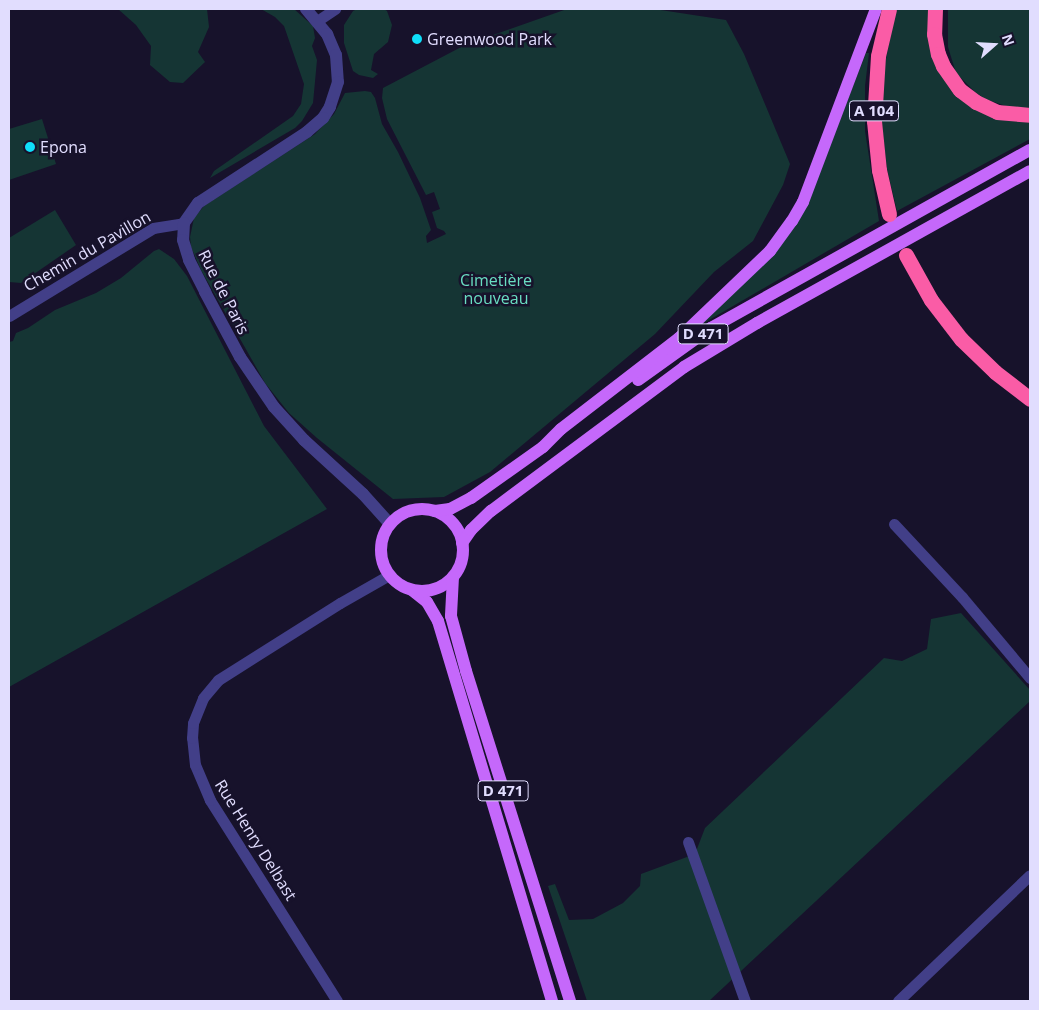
<!DOCTYPE html>
<html>
<head>
<meta charset="utf-8">
<style>
	body { margin:0 }
	#map { position:relative; width:1039px; height:1010px; overflow:hidden; background:#17122b; font-family:"Open Sans",sans-serif }
	div>[style] { position:absolute }
	[style*='--x'] { left:calc(var(--x)*1px); top:calc(var(--y)*1px); width:calc(var(--w)*1px); rotate:calc(var(--a)*1deg) }
	.green>* { inset:0; background:#153534 }
	.minor>* { height:11px; margin:-5.5px; padding:0 5.5px; transform-origin:5.5px; border-radius:5.5px; background:#423f88 }
	.tertiary>* { height:12px; margin:-6px; padding:0 6px; transform-origin:6px; border-radius:6px; background:#423f88 }
	.primary>* { height:12px; margin:-6px; padding:0 6px; transform-origin:6px; border-radius:6px; background:#c568fb }
	.primary>.ring { margin:-6px; padding:0; box-sizing:content-box; background:none; border:12px solid #c568fb; border-radius:50% }
	.motorway>* { height:15px; margin:-7.5px; padding:0 7.5px; transform-origin:7.5px; border-radius:7.5px; background:#fa5ca6 }
	.dots>* { width:14px; height:14px; translate:-50% -50%; box-sizing:border-box; border:2px solid #17122b; border-radius:50% }
	span { translate:-50% -50%; white-space:nowrap; text-align:center; line-height:1.15; -webkit-text-stroke:5px #17122b; paint-order:stroke }
	.shield-label span { padding:1px 4px; background:#17122b; border:1px solid; border-radius:4px; -webkit-text-stroke-width:0 }
	.shield-label { font-size:15px; color:#e1ddfe; font-weight:700 }
	.poi-label { font-size:16px; color:#e1ddfe }
	.left { translate:0 -50%; text-align:left }
	.street-label { font-size:16px; color:#e1ddfe }
	.park-label { font-size:16px; color:#69dec2 }
	.frame { position:absolute; inset:0; border:10px solid #e1ddfe; pointer-events:none }
	.north { position:absolute; left:969px; top:20px; width:50px; height:50px; -webkit-text-stroke:4px #17122b; paint-order:stroke; rotate:71deg; font-size:14px; font-weight:700; line-height:20px; text-align:center; color:#e1ddfe }
	.north::after { content:''; display:block; margin:auto; width:18px; height:22px; background:#e1ddfe; clip-path:polygon(50% 0,100% 100%,50% 72%,0 100%) }
</style>
</head>
<body>
<div id="map">
	<div class="green">
		<div style="clip-path:polygon(118px 9px,207px 9px,209px 27px,198px 52px,205px 62px,183px 83px,170px 82px,150px 65px,151px 46px,136px 25px)"></div>
		<div style="clip-path:polygon(261px 9px,294px 9px,313px 26px,315px 38px,312px 46px,317px 60px,313px 103px,302px 121px,295px 128px,210px 178px,214px 171px,293px 116px,301px 104px,304px 84px,284px 26px,275px 17px)"></div>
		<div style="clip-path:polygon(357px 9px,384px 9px,387px 11px,392px 25px,388px 42px,374px 54px,371px 70px,378px 74px,373px 78px,359px 75px,353px 71px,344px 43px,344px 25px,353px 11px)"></div>
		<div style="clip-path:polygon(567px 9px,654px 9px,726px 20px,744px 54px,790px 164px,783px 185px,753px 241px,714px 272px,655px 334px,490px 472px,444px 497px,393px 499px,317px 438px,289px 413px,265px 383px,201px 270px,191px 247px,190px 237px,194px 218px,204px 206px,315px 134px,334px 114px,345px 93px,365px 91px,371px 92px,375px 98px,382px 124px,398px 152px,420px 198px,431px 230px,426px 236px,427px 243px,446px 234px,444px 231px,437px 228px,432px 212px,440px 209px,434px 192px,426px 195px,387px 119px,382px 98px,383px 88px,465px 45px)"></div>
		<div style="clip-path:polygon(896px 9px,929px 9px,946px 81px,1030px 122px,1030px 139px,897px 211px,887px 169px,881px 116px,884px 69px)"></div>
		<div style="clip-path:polygon(948px 9px,1030px 9px,1030px 108px,1009px 107px,985px 99px,975px 92px,956px 73px,948px 47px)"></div>
		<div style="clip-path:polygon(866px 53px,869px 53px,865px 86px,865px 131px,879px 221px,697px 327px,809px 199px)"></div>
		<div style="clip-path:polygon(42px 119px,56px 164px,9px 180px,9px 129px)"></div>
		<div style="clip-path:polygon(55px 210px,76px 245px,21px 283px,9px 282px,9px 238px)"></div>
		<div style="clip-path:polygon(159px 249px,174px 259px,187px 276px,264px 426px,327px 509px,9px 687px,9px 342px,13px 341px,16px 333px,28px 328px,55px 310px,96px 293px,121px 278px,154px 251px)"></div>
		<div style="clip-path:polygon(961px 613px,1030px 690px,1029px 702px,709px 1001px,587px 1001px,548px 886px,555px 884px,569px 920px,593px 919px,623px 903px,640px 886px,641px 874px,695px 854px,705px 828px,884px 658px,902px 661px,927px 649px,931px 619px)"></div>
	</div>
	<div class="minor">
		<div style="--x:317;--y:21;--w:22;--a:-34"></div>
		<div style="--x:9;--y:316;--w:169;--a:-31.4"></div>
		<div style="--x:153;--y:228;--w:31;--a:-9"></div>
		<div style="--x:894;--y:524;--w:100;--a:47"></div>
		<div style="--x:962;--y:597;--w:106;--a:50"></div>
		<div style="--x:688;--y:842;--w:169;--a:70.3"></div>
		<div style="--x:337;--y:1001;--w:238;--a:-122.3"></div>
		<div style="--x:210;--y:800;--w:38;--a:-113"></div>
		<div style="--x:195;--y:765;--w:27;--a:-96"></div>
		<div style="--x:192;--y:738;--w:15;--a:-86"></div>
		<div style="--x:193;--y:723;--w:27;--a:-68"></div>
		<div style="--x:203;--y:698;--w:23;--a:-50"></div>
		<div style="--x:218;--y:680;--w:144;--a:-32.3"></div>
		<div style="--x:340;--y:603;--w:56;--a:-29.7"></div>
		<div style="--x:898;--y:1001;--w:182;--a:-43.7"></div>
	</div>
	<div class="tertiary">
		<div style="--x:306;--y:9;--w:33;--a:50"></div>
		<div style="--x:327;--y:34;--w:23;--a:67"></div>
		<div style="--x:336;--y:55;--w:27;--a:86"></div>
		<div style="--x:338;--y:82;--w:26;--a:108"></div>
		<div style="--x:330;--y:107;--w:13;--a:122"></div>
		<div style="--x:323;--y:118;--w:21;--a:139"></div>
		<div style="--x:307;--y:132;--w:130;--a:146.9"></div>
		<div style="--x:198;--y:203;--w:24;--a:125"></div>
		<div style="--x:184;--y:223;--w:17;--a:93"></div>
		<div style="--x:183;--y:240;--w:21;--a:73"></div>
		<div style="--x:189;--y:260;--w:36;--a:63"></div>
		<div style="--x:205;--y:292;--w:74;--a:61.7"></div>
		<div style="--x:240;--y:357;--w:60;--a:55.8"></div>
		<div style="--x:274;--y:407;--w:45;--a:47.7"></div>
		<div style="--x:304;--y:440;--w:80;--a:42.5"></div>
		<div style="--x:363;--y:494;--w:40;--a:48"></div>
	</div>
	<div class="primary">
		<div style="--x:638;--y:380;--w:90;--a:-35.5"></div>
		<div style="--x:711;--y:328;--w:365;--a:-29.2"></div>
		<div class="ring" style="left:381px;top:509px;width:70px;height:70px"></div>
		<div style="--x:435;--y:511;--w:15;--a:-8"></div>
		<div style="--x:450;--y:509;--w:24;--a:-28"></div>
		<div style="--x:471;--y:498;--w:88;--a:-35.3"></div>
		<div style="--x:543;--y:447;--w:25;--a:-45"></div>
		<div style="--x:561;--y:429;--w:149;--a:-37.6"></div>
		<div style="--x:679;--y:338;--w:126;--a:-43.7"></div>
		<div style="--x:770;--y:251;--w:37;--a:-54"></div>
		<div style="--x:792;--y:221;--w:22;--a:-60"></div>
		<div style="--x:803;--y:202;--w:206;--a:-69.3"></div>
		<div style="--x:462;--y:543;--w:16;--a:-55"></div>
		<div style="--x:471;--y:530;--w:28;--a:-44"></div>
		<div style="--x:491;--y:511;--w:241;--a:-36.7"></div>
		<div style="--x:684;--y:367;--w:85;--a:-31.1"></div>
		<div style="--x:757;--y:323;--w:312;--a:-29.1"></div>
		<div style="--x:453;--y:577;--w:39;--a:93"></div>
		<div style="--x:451;--y:616;--w:57;--a:74.7"></div>
		<div style="--x:466;--y:671;--w:346;--a:72.5"></div>
		<div style="--x:412;--y:590;--w:19;--a:39"></div>
		<div style="--x:427;--y:602;--w:22;--a:60"></div>
		<div style="--x:438;--y:621;--w:397;--a:73.3"></div>
	</div>
	<div class="motorway">
		<div style="--x:889;--y:9;--w:48;--a:103.2"></div>
		<div style="--x:878;--y:56;--w:65;--a:93.5"></div>
		<div style="--x:874;--y:121;--w:49;--a:84.2"></div>
		<div style="--x:879;--y:170;--w:45;--a:77.2"></div>
		<div style="--x:935;--y:9;--w:25;--a:92"></div>
		<div style="--x:934;--y:34;--w:20;--a:79"></div>
		<div style="--x:938;--y:54;--w:13;--a:67"></div>
		<div style="--x:943;--y:66;--w:29;--a:55"></div>
		<div style="--x:960;--y:90;--w:20;--a:37"></div>
		<div style="--x:976;--y:102;--w:23;--a:25"></div>
		<div style="--x:997;--y:112;--w:33;--a:5"></div>
		<div style="--x:906;--y:255;--w:51;--a:60.9"></div>
		<div style="--x:931;--y:300;--w:49;--a:52.4"></div>
		<div style="--x:961;--y:339;--w:47;--a:44.1"></div>
		<div style="--x:995;--y:372;--w:44;--a:37.6"></div>
	</div>
	<div class="dots">
		<div style="left:417px;top:39px;background:#0fdef8"></div>
		<div style="left:30px;top:147px;background:#0fdef8"></div>
	</div>
	<div class="shield-label">
		<span style="left:874px;top:111px">A 104</span>
		<span style="left:703px;top:334px">D 471</span>
		<span style="left:503px;top:791px">D 471</span>
	</div>
	<div class="poi-label">
		<span class="left" style="left:427px;top:39px">Greenwood Park</span>
		<span class="left" style="left:40px;top:147px">Epona</span>
	</div>
	<div class="street-label">
		<span style="left:87px;top:251px;rotate:-30deg">Chemin du Pavillon</span>
		<span style="left:224px;top:292px;rotate:63deg">Rue de Paris</span>
		<span style="left:256px;top:840px;rotate:58deg">Rue Henry Delbast</span>
	</div>
	<div class="park-label">
		<span style="left:496px;top:289px">Cimetière<br>nouveau</span>
	</div>
	<div class="frame"></div>
	<div class="north">N</div>
</div>
</body>
</html>
